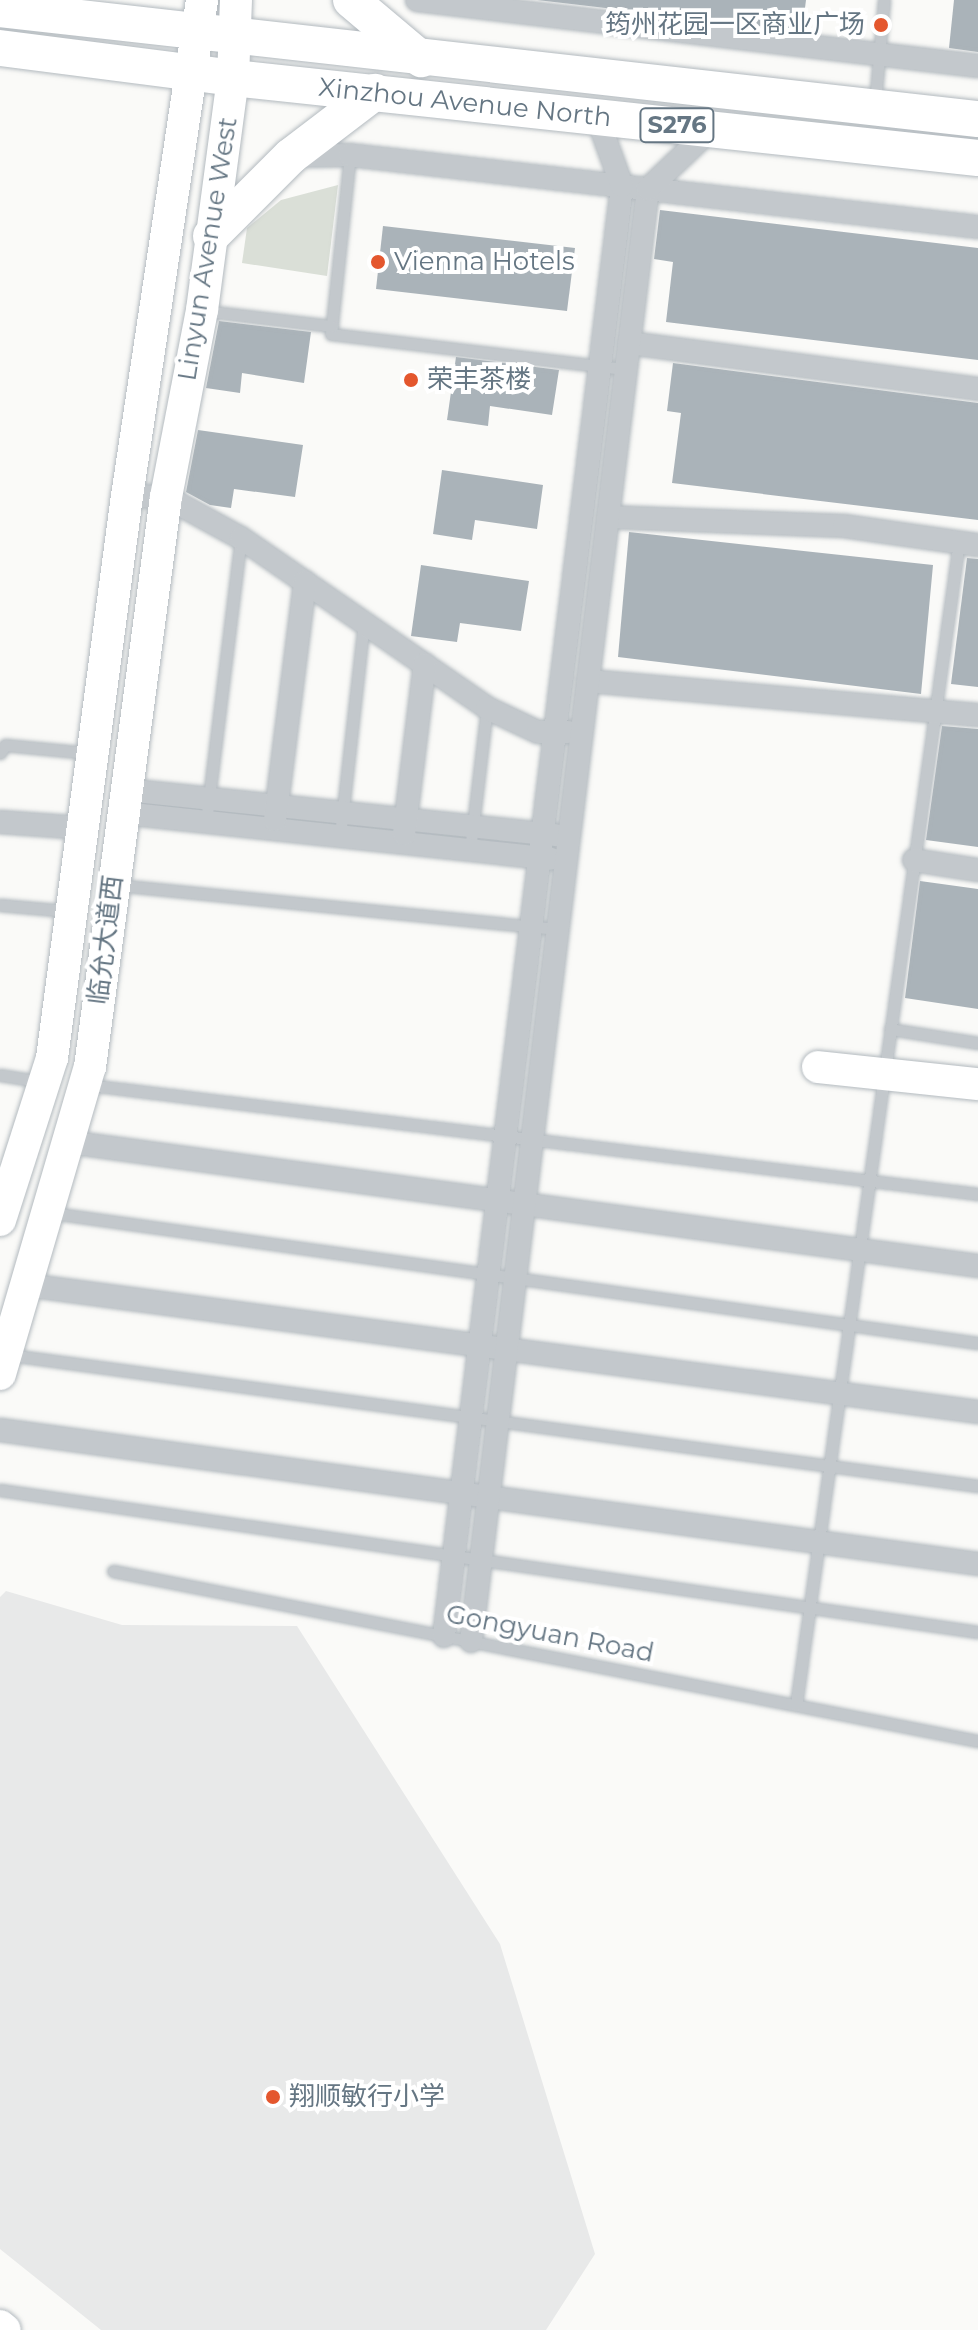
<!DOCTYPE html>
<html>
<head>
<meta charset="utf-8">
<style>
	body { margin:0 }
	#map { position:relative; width:978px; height:2330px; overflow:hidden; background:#fafaf8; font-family:Montserrat,"Noto Sans SC",sans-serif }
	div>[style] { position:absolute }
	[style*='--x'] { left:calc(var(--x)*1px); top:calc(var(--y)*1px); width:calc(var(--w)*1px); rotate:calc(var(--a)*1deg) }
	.built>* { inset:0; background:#e8e9e9 }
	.green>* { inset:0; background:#dadfd7 }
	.building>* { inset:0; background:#aab3b9 }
	.roads { filter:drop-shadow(0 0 2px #b3babf) drop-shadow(0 0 2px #b3babf) }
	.lane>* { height:11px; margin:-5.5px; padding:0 5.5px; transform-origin:5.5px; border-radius:5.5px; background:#c3c8cc }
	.street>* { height:22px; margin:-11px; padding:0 11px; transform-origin:11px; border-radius:11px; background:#c3c8cc }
	.secondary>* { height:32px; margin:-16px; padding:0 16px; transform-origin:16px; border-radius:16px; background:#fff }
	.primary>* { height:36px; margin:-18px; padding:0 18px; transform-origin:18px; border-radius:18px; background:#fff }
	.dots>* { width:22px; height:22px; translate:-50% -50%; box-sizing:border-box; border:4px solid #fff; border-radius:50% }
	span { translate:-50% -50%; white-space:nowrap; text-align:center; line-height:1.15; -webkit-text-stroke:8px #fff; paint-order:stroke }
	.shield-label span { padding:2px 6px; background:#fff; border:2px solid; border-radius:6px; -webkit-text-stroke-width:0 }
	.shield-label { font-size:24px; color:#657683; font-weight:700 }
	.poi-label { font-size:26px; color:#657683 }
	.right { translate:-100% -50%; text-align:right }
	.left { translate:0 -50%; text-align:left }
	.street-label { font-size:26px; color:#657683 }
</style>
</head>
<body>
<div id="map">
	<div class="built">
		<div style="clip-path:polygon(6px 1591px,122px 1625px,297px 1626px,500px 1944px,595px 2254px,546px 2330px,101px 2330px,0 2249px,0 1597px)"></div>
	</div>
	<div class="green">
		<div style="clip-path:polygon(338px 185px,327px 276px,242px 263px,247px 228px,281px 200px)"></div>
	</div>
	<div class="building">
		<div style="clip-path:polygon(537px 0,806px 0,802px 31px)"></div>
		<div style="clip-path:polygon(954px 0,978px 0,978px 52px,949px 48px)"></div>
		<div style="clip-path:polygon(660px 210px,978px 248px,978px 360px,666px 322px,673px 262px,654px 259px)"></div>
		<div style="clip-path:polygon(383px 226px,575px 248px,567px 311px,376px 289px)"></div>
		<div style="clip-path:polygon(219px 321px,311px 332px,304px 383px,242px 373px,240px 393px,206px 388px)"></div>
		<div style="clip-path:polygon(456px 357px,559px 370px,552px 415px,490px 406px,488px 426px,447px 420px)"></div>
		<div style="clip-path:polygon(673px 363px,978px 403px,978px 520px,672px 483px,681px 413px,667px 411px)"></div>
		<div style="clip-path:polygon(198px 430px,303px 445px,295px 497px,234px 489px,231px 508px,210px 505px,186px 492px)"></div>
		<div style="clip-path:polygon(442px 470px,543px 485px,537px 529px,475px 520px,472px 540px,433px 534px)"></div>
		<div style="clip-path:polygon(629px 532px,933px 565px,921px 694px,618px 657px)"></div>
		<div style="clip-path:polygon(967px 558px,978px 559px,978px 687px,951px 684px)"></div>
		<div style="clip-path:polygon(421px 565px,529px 581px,521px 631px,460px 623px,457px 642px,411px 636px)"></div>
		<div style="clip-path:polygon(942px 726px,978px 729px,978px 847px,926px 840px)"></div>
		<div style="clip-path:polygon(920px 881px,978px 889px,978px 1009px,905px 998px)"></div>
	</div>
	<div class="roads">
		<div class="lane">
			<div style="--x:875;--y:103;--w:103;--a:-85"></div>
			<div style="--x:350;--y:155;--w:180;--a:96.1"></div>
			<div style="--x:331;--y:334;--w:297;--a:6.8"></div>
			<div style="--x:206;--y:311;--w:127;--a:6.8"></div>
			<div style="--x:0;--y:753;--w:9;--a:-58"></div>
			<div style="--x:5;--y:745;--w:83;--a:5.5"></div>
			<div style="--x:206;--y:822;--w:286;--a:-83"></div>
			<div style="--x:340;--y:836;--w:214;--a:-83.6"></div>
			<div style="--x:470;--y:850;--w:143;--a:-83.2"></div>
			<div style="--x:116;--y:885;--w:443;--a:5.7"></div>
			<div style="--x:0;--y:905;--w:67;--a:5.1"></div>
			<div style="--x:890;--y:1029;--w:89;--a:9"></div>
			<div style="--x:0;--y:1075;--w:44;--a:9.2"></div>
			<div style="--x:89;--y:1085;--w:896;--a:6.99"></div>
			<div style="--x:52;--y:1213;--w:935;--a:7.99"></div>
			<div style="--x:10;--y:1355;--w:977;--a:7.71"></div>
			<div style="--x:0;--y:1490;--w:988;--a:8.26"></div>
			<div style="--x:113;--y:1571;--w:882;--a:11.12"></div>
			<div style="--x:796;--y:1705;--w:1174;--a:-82.02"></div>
		</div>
		<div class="street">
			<div style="--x:417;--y:0;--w:565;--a:6.71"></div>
			<div style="--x:292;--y:156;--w:58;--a:-1"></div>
			<div style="--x:350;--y:155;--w:632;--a:6.54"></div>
			<div style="--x:629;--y:343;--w:352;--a:7.5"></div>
			<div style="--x:127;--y:496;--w:39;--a:1"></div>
			<div style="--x:166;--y:497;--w:85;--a:28.7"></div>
			<div style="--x:241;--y:538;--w:299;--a:34.6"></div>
			<div style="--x:487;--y:708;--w:56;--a:25.2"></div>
			<div style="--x:538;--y:732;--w:30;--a:0"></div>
			<div style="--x:608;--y:517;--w:236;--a:2.2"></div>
			<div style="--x:844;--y:526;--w:135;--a:8.1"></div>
			<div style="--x:588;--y:681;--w:391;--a:5"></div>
			<div style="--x:126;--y:790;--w:432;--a:6"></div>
			<div style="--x:123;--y:813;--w:430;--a:6.1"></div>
			<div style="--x:275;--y:820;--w:240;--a:-82.8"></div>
			<div style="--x:0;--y:822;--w:83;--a:4.1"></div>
			<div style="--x:404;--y:834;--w:171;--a:-83"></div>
			<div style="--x:914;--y:860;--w:65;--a:8.9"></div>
			<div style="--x:68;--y:1142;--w:918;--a:7.76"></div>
			<div style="--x:26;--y:1285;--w:960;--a:7.6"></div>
			<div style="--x:0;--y:1430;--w:987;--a:7.8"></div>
			<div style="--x:444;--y:1636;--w:1461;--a:-83"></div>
			<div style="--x:622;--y:186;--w:73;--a:-109.9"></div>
			<div style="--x:471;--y:1641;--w:1463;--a:-83.05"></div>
			<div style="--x:648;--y:189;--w:87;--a:-43.6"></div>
		</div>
		<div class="secondary">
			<div style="--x:818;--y:1067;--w:161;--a:6.1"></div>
			<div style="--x:0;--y:1220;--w:170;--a:-72.2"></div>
			<div style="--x:52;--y:1058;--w:567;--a:-82.4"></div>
			<div style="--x:127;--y:496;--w:502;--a:-81.4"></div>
			<div style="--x:0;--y:1374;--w:320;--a:-73.7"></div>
			<div style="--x:90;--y:1067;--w:575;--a:-82.41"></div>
			<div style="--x:166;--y:497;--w:190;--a:-79.1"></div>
			<div style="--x:202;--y:310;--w:234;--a:-82.4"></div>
			<div style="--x:233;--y:78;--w:78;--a:-87.8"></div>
			<div style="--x:0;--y:2326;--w:6;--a:39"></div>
		</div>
		<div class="primary">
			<div style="--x:351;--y:0;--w:92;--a:40.1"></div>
			<div style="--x:0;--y:9;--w:984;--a:6.42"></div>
			<div style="--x:0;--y:48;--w:235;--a:7.3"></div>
			<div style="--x:233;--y:78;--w:749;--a:6.13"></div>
			<div style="--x:211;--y:236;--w:113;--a:-45"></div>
			<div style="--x:291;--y:156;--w:106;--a:-37.3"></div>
		</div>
	</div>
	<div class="dots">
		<div style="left:881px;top:25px;background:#e4572e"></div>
		<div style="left:378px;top:262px;background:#e4572e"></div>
		<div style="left:411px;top:380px;background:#e4572e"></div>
		<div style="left:273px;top:2097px;background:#e4572e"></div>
	</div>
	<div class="shield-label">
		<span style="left:677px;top:125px">S276</span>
	</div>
	<div class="poi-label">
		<span class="right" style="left:865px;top:25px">筠州花园一区商业广场</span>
		<span class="left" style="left:394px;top:262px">Vienna Hotels</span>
		<span class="left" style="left:427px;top:380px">荣丰茶楼</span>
		<span class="left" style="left:289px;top:2097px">翔顺敏行小学</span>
	</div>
	<div class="street-label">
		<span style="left:465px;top:103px;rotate:6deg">Xinzhou Avenue North</span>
		<span style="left:208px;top:249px;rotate:-81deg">Linyun Avenue West</span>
		<span style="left:106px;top:940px;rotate:-83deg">临允大道西</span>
		<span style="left:550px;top:1634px;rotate:11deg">Gongyuan Road</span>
	</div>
</div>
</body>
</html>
